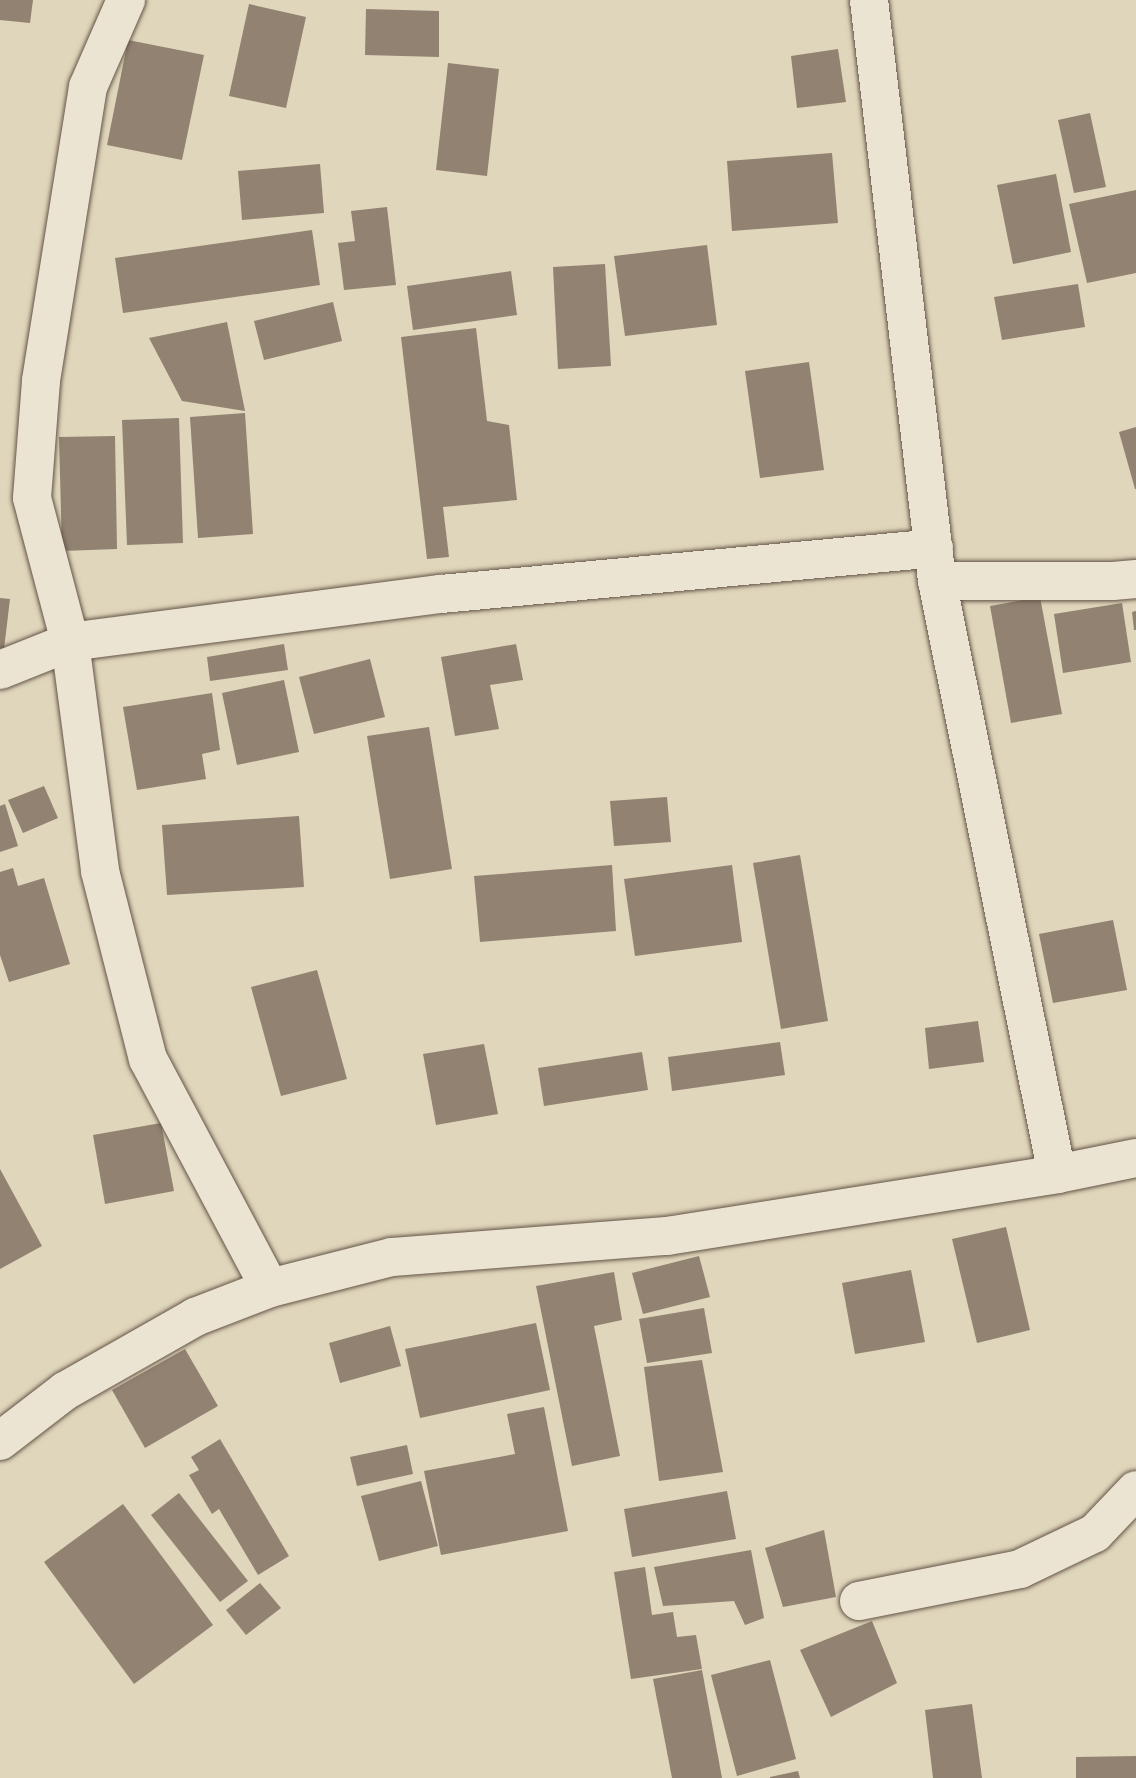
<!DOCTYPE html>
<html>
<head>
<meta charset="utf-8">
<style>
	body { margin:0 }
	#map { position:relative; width:1136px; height:1778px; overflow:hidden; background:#e0d6bb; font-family:"EB Garamond",serif }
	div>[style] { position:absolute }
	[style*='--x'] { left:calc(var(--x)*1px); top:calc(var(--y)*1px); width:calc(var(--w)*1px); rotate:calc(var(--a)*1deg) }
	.building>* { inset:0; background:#918271 }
	.roads { filter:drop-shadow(0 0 2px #645447) drop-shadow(0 0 2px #645447) }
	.street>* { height:38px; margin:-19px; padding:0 19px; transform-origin:19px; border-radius:19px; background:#ebe4d3 }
	.secondary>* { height:38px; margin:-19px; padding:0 19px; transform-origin:19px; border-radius:19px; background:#ebe4d3 }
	span { translate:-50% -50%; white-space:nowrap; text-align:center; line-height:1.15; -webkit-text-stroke:6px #ebe4d3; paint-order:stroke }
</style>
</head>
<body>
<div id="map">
	<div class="building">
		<div style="clip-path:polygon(0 0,33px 0,30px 23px,0 20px)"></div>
		<div style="clip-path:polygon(249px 4px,306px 17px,286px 108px,229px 96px)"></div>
		<div style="clip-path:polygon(366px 9px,439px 11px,439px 57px,365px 55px)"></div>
		<div style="clip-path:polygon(128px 40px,204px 55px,182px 160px,107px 145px)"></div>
		<div style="clip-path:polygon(838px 49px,846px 102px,797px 108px,791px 56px)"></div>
		<div style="clip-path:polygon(448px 63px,499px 69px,487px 176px,436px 170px)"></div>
		<div style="clip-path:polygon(1090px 113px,1106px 187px,1074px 193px,1058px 120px)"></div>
		<div style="clip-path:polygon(832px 153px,838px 223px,732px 231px,727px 161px)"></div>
		<div style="clip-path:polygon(320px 164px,324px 213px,242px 220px,238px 171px)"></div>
		<div style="clip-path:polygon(1056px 174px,1071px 252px,1013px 264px,997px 185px)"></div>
		<div style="clip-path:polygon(1136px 190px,1136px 273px,1087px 283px,1069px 204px)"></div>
		<div style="clip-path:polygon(387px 207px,396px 285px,344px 290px,338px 243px,355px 241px,351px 211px)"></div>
		<div style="clip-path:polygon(312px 230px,320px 285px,123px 313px,115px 258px)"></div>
		<div style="clip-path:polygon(707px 245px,717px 325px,625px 336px,614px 256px)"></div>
		<div style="clip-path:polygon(605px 264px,611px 366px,558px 369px,553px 267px)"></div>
		<div style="clip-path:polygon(511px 271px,517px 315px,413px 330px,407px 286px)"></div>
		<div style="clip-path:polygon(1078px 284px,1085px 327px,1002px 340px,994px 297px)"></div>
		<div style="clip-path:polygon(333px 302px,342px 341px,264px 360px,254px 321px)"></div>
		<div style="clip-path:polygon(227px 322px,245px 411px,182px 401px,149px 338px)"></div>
		<div style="clip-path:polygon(476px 328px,487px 421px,509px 425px,517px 500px,443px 507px,449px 557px,427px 559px,401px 337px)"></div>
		<div style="clip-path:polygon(809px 362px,824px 470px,760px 478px,745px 371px)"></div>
		<div style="clip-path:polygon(245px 413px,253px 534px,198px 538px,190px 417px)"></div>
		<div style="clip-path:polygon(179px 418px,183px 543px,127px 545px,122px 420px)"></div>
		<div style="clip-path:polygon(1136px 427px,1136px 489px,1135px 489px,1119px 432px)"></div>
		<div style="clip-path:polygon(115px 436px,117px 549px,62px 551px,59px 437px)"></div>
		<div style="clip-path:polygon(1040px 597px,1062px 714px,1011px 723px,990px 606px)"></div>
		<div style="clip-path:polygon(0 598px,10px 599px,4px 649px,0 648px)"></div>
		<div style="clip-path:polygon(1122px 603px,1131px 662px,1063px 673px,1054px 614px)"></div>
		<div style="clip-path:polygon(1136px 611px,1136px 630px,1134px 630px,1132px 612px)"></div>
		<div style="clip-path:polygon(284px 644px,288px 670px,210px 681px,207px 657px)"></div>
		<div style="clip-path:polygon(516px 644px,523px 680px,490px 685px,499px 729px,455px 736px,441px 657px)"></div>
		<div style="clip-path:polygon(370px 659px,385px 717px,314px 734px,299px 677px)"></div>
		<div style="clip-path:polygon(284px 680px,299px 752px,237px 765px,222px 693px)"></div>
		<div style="clip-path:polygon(212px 693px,220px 750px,202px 754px,206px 779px,137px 790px,123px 707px)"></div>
		<div style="clip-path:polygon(429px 727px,452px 869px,390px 879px,367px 736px)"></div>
		<div style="clip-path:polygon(44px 786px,58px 818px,23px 833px,8px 800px)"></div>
		<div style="clip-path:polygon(667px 797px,671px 842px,614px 846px,610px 801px)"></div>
		<div style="clip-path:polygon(5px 804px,18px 846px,0 852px,0 806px)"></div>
		<div style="clip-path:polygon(299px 816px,304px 887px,167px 895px,162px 825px)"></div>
		<div style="clip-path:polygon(800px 855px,828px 1021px,781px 1029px,753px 863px)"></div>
		<div style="clip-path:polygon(612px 865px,616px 931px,480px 942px,474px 876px)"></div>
		<div style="clip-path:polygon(732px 865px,742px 942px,635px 956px,624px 879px)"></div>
		<div style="clip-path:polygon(13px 868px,18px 886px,44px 878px,70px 964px,9px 982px,0 955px,0 872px)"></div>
		<div style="clip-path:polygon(1113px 920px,1127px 990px,1053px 1003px,1039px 934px)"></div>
		<div style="clip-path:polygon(317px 970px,347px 1079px,281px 1096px,251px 987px)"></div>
		<div style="clip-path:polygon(978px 1021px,984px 1062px,929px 1069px,925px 1028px)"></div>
		<div style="clip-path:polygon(780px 1042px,785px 1075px,672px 1091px,668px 1057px)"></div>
		<div style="clip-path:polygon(484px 1044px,498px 1114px,436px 1125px,423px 1054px)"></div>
		<div style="clip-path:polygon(642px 1052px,648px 1090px,544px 1106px,538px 1068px)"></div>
		<div style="clip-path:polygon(161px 1123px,174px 1191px,105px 1204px,93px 1135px)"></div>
		<div style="clip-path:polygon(0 1169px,42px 1246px,0 1269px)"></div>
		<div style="clip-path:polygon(1006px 1227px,1030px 1330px,977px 1343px,952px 1239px)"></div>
		<div style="clip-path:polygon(699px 1256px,710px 1297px,643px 1314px,632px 1273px)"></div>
		<div style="clip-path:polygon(911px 1270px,925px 1342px,855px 1354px,842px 1283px)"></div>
		<div style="clip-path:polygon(614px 1272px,622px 1320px,594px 1326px,620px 1456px,572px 1466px,536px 1286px)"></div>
		<div style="clip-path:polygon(704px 1308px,712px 1353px,647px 1363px,639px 1319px)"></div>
		<div style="clip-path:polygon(536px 1323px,550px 1390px,420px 1418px,405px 1349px)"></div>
		<div style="clip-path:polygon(390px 1326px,401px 1366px,340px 1383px,329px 1343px)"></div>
		<div style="clip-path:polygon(185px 1349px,218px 1406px,145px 1448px,112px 1390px)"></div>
		<div style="clip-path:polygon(702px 1360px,723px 1472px,659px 1481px,644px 1367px)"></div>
		<div style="clip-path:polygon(544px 1407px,568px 1531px,441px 1555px,424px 1471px,515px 1454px,507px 1414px)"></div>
		<div style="clip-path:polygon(220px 1439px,289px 1556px,258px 1575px,219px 1509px,212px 1514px,189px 1475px,199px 1470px,191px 1457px)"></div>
		<div style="clip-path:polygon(407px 1445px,413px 1474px,357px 1486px,350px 1457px)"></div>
		<div style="clip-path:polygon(421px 1481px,438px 1546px,379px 1561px,361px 1496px)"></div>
		<div style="clip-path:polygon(727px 1491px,736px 1539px,632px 1557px,624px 1509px)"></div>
		<div style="clip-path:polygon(179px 1493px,248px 1581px,220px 1602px,151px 1515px)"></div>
		<div style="clip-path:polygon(123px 1504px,213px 1625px,134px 1684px,44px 1562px)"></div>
		<div style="clip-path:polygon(824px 1530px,836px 1597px,783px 1607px,765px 1548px)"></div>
		<div style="clip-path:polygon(751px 1550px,764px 1618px,745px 1625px,734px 1601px,663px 1606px,654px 1567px)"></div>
		<div style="clip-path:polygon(645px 1567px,652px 1615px,673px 1612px,677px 1637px,696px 1635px,702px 1669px,631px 1679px,614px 1572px)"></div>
		<div style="clip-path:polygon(260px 1583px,281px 1608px,246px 1635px,226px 1610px)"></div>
		<div style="clip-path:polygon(872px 1621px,897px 1683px,831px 1717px,800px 1650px)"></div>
		<div style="clip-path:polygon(770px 1660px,796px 1759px,737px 1776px,711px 1675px)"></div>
		<div style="clip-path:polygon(702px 1670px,722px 1778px,672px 1778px,653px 1679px)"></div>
		<div style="clip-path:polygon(972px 1704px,982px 1778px,933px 1778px,925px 1710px)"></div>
		<div style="clip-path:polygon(1136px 1756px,1136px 1778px,1076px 1778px,1076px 1757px)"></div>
		<div style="clip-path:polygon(798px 1771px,800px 1778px,770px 1778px,770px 1777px)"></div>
	</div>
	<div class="roads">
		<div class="street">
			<div style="--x:126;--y:0;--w:95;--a:113.6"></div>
			<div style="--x:88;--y:87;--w:298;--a:99.1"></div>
			<div style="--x:41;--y:381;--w:117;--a:94.4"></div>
			<div style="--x:32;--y:498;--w:149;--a:75.2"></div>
			<div style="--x:70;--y:642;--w:231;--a:82.5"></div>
			<div style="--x:100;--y:871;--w:194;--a:75.7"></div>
			<div style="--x:148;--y:1059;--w:259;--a:62"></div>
			<div style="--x:869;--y:0;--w:585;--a:83.32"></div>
			<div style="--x:937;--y:581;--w:605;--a:78.56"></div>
			<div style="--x:937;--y:581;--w:176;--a:0"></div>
			<div style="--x:1113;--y:581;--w:23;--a:-5"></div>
			<div style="--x:0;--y:670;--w:75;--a:-21.8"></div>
			<div style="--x:70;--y:642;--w:374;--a:-7.4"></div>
			<div style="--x:441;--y:594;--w:495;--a:-5.3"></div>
			<div style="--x:859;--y:1601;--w:164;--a:-11.2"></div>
			<div style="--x:1020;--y:1569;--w:83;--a:-25.6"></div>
			<div style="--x:1095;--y:1533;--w:59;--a:-46.4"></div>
		</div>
		<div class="secondary">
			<div style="--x:0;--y:1441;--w:82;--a:-37.6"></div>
			<div style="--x:65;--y:1391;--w:150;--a:-29.6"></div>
			<div style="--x:195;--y:1317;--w:80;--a:-21.1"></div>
			<div style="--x:270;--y:1288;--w:126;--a:-14.3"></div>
			<div style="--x:392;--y:1257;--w:276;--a:-4.4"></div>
			<div style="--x:667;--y:1236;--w:395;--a:-9"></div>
			<div style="--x:1057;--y:1174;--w:81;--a:-11.4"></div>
		</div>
	</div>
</div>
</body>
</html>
